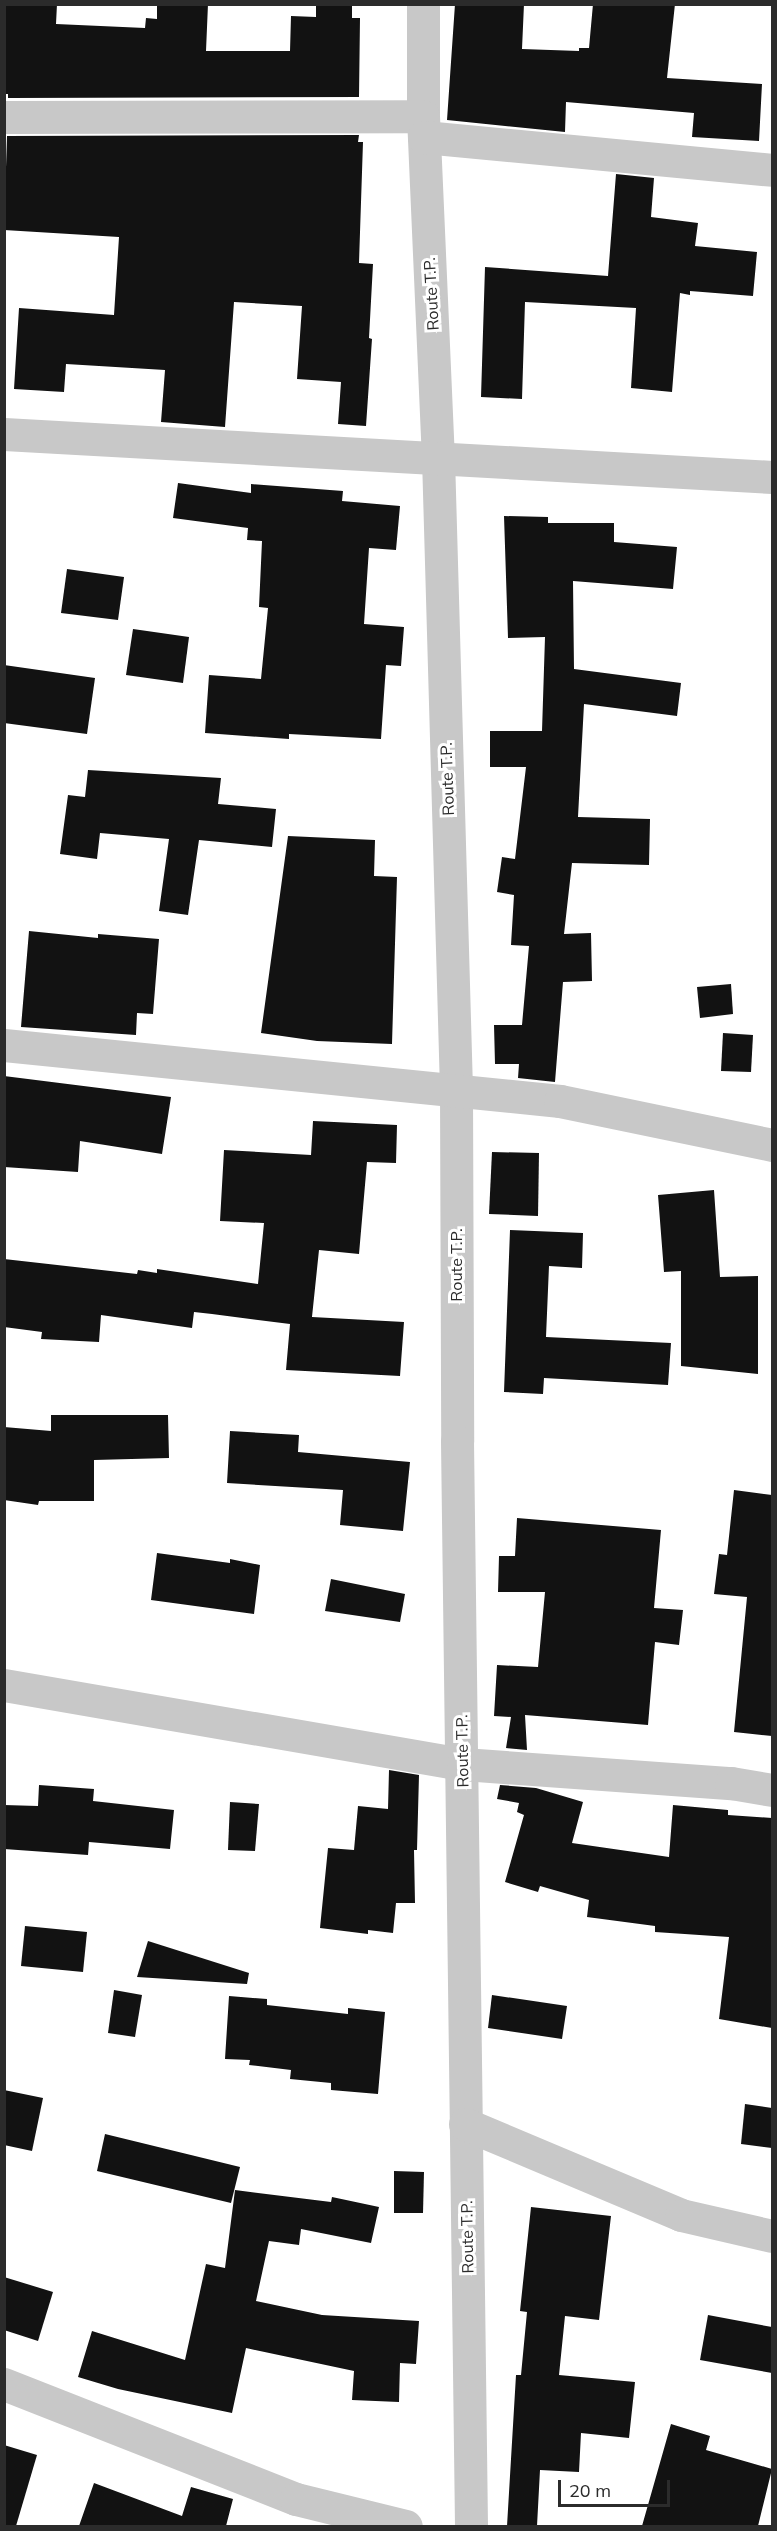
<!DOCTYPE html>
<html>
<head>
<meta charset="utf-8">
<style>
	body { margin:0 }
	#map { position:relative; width:777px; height:2531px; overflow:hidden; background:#fff; font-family:Mulish,sans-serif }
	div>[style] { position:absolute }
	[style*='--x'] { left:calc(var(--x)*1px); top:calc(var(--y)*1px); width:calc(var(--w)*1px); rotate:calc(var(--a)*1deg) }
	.building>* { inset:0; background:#121212 }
	.minor>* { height:33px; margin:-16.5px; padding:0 16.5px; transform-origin:16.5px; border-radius:16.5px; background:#c8c8c8 }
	span { translate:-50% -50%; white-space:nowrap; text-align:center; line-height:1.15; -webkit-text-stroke:6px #fff; paint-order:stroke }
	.street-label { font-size:16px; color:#2b2b2b }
	.frame { position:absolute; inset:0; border:6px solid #2b2b2b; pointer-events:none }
	.scale { position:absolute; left:558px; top:2480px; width:112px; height:27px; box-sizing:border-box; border:3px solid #2b2b2b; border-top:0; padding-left:8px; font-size:18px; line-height:21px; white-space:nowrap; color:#2b2b2b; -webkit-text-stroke:4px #fff; paint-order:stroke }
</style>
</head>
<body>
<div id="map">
	<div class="building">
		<div style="clip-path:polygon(4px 4px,57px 4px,56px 24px,145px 28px,146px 18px,157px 19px,157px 4px,208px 4px,206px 51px,290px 51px,291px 16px,316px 17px,316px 4px,352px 4px,352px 18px,360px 18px,359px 97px,8px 98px,8px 94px,4px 94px)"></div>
		<div style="clip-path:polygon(455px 4px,524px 4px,522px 49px,579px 51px,579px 48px,589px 48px,593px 4px,675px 4px,667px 78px,762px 84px,759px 141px,692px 137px,694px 113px,566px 102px,565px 132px,447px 120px)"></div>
		<div style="clip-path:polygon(359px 135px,358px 142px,363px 142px,359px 263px,373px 264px,369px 338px,372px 339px,366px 426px,338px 424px,341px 382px,297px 379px,302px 306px,234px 302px,225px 427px,161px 422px,165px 370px,66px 364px,64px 392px,14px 389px,19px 308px,114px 315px,119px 237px,4px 230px,7px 136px)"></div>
		<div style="clip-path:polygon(616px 174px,654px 178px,651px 217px,698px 223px,695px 246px,757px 252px,753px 296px,690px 291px,690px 295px,680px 293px,672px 392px,631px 388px,636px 308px,525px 302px,522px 399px,481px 397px,485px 267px,608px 276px)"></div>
		<div style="clip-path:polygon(178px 483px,251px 493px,251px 484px,343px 491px,342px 501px,400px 506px,396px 550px,369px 548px,364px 624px,404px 627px,401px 666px,386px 665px,381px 739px,289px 734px,289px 739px,205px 733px,209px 675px,261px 679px,268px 608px,259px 607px,262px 541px,247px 540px,248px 528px,173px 518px)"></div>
		<div style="clip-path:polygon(504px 516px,548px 517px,548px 523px,614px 523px,614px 542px,677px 547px,673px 589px,573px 581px,574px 669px,681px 683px,677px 716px,584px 704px,578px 817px,650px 819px,649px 865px,572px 863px,564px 934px,591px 933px,592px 981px,563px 982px,555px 1082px,518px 1078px,519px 1064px,495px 1064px,494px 1025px,522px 1025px,529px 946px,511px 945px,514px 895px,497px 892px,502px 857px,515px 859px,526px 767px,490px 767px,490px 731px,542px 731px,545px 637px,508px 638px)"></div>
		<div style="clip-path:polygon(67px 569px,124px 577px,118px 620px,61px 613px)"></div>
		<div style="clip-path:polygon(133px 629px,189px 637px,183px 683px,126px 675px)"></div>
		<div style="clip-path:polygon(4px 665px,95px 678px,87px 734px,4px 723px)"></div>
		<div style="clip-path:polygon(88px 770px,221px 778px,218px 804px,276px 809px,272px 847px,199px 840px,188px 915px,159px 911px,169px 839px,100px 833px,97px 859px,60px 854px,68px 795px,85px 797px)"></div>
		<div style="clip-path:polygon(288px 836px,375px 840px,374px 876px,397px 877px,392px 1044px,317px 1041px,261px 1033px)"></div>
		<div style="clip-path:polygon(29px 931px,98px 938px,98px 934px,159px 939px,153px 1014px,137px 1013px,136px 1035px,21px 1027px)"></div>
		<div style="clip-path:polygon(731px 984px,733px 1014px,700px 1018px,697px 987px)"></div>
		<div style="clip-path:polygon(723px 1033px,753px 1035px,751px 1072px,721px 1071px)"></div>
		<div style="clip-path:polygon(4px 1076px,171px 1097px,162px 1154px,80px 1141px,78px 1172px,4px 1167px)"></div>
		<div style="clip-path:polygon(313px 1121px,397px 1125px,396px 1163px,367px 1162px,359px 1254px,319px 1250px,312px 1317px,404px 1322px,400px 1376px,286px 1370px,290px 1324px,212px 1314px,194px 1312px,192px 1328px,101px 1315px,99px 1342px,41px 1339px,42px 1332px,4px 1327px,4px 1259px,137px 1274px,138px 1270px,157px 1273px,157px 1269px,258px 1284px,264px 1223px,220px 1221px,224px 1150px,311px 1155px)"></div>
		<div style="clip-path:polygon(492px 1152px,539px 1153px,538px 1216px,489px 1214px)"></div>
		<div style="clip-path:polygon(714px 1190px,720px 1277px,758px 1276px,758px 1374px,681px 1366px,681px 1271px,664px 1272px,658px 1195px)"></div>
		<div style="clip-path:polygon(510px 1230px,583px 1233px,582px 1268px,549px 1266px,546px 1337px,671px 1343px,668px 1385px,544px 1378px,543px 1394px,504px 1392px)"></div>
		<div style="clip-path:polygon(51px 1415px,168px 1415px,169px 1458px,94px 1460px,94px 1501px,39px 1501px,38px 1505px,4px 1500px,4px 1427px,51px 1431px)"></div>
		<div style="clip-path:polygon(230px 1431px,299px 1435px,298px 1452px,410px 1462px,403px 1531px,340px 1525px,343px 1490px,227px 1483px)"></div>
		<div style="clip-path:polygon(734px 1490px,772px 1495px,772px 1736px,734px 1732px,747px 1597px,714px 1594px,719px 1554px,727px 1555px)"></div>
		<div style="clip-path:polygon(517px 1518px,661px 1530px,654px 1608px,683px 1610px,679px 1645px,655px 1642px,648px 1725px,525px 1715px,527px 1750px,506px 1748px,511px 1717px,494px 1716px,497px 1665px,538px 1667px,545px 1592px,498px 1592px,499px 1556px,515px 1556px)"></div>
		<div style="clip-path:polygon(157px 1553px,230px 1563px,230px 1559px,260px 1565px,254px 1614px,151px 1600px)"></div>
		<div style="clip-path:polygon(331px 1579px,405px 1594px,400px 1622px,325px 1611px)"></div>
		<div style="clip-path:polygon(389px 1770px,419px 1775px,417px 1850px,414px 1850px,415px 1903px,396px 1903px,393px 1933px,368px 1930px,368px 1934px,320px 1928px,328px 1848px,354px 1850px,358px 1806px,388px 1809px)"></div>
		<div style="clip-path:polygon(39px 1785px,94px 1789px,93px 1801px,174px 1810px,170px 1849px,89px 1842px,88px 1855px,4px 1849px,4px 1805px,38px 1806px)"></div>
		<div style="clip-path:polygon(500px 1785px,536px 1788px,583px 1802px,572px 1843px,669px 1857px,673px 1805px,728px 1810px,728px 1815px,772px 1818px,772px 2028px,719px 2019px,729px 1937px,655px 1932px,655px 1926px,587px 1917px,589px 1900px,540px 1886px,538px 1892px,505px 1882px,524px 1815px,517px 1812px,519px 1803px,497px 1799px)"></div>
		<div style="clip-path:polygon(230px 1802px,259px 1804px,255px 1851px,228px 1850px)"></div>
		<div style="clip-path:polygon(25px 1926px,87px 1932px,83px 1972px,21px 1966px)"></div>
		<div style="clip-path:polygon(148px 1941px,249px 1973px,247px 1984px,137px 1977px)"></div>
		<div style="clip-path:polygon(114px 1990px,142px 1995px,135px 2037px,108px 2033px)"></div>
		<div style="clip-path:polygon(492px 1995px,567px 2006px,562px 2039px,488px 2028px)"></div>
		<div style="clip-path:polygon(229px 1996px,267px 1999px,267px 2005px,348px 2014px,348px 2008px,385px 2012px,378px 2094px,331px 2090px,331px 2083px,290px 2079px,291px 2070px,249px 2065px,250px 2060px,225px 2059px)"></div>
		<div style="clip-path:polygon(4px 2090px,43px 2098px,32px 2151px,4px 2145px)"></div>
		<div style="clip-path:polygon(745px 2104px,772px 2108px,772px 2148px,741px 2144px)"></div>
		<div style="clip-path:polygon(105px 2134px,240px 2167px,231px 2203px,97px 2171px)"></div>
		<div style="clip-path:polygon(394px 2171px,424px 2172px,423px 2213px,394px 2213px)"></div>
		<div style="clip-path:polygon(235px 2190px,331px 2202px,332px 2197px,379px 2207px,371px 2243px,301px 2229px,299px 2245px,269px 2241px,256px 2301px,322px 2315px,419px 2321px,416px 2364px,400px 2363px,399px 2402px,352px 2400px,354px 2371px,246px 2348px,232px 2413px,118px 2389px,78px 2377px,92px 2331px,185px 2360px,206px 2264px,225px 2268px)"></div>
		<div style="clip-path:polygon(531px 2207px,611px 2216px,599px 2320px,565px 2316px,559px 2375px,635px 2382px,629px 2438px,581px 2433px,579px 2472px,540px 2470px,537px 2526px,507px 2526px,516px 2375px,521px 2375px,527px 2312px,520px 2311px)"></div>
		<div style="clip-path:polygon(4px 2277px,53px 2292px,38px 2341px,4px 2330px)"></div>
		<div style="clip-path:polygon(708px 2315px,772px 2327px,772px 2373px,700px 2360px)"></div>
		<div style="clip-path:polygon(671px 2424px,710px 2436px,706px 2450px,772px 2469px,758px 2526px,642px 2526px)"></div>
		<div style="clip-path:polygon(4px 2445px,37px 2455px,16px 2526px,4px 2526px)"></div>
		<div style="clip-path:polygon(94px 2483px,182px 2516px,191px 2487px,233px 2499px,226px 2526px,79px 2526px)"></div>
	</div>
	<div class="minor">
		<div style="--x:423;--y:4;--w:112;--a:90"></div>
		<div style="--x:423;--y:116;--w:341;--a:87.5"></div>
		<div style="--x:438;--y:457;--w:634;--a:88.37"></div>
		<div style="--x:456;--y:1091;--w:350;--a:89.8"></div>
		<div style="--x:457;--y:1441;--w:1085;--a:89.26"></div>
		<div style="--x:4;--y:117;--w:419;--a:-0.1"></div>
		<div style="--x:424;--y:137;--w:350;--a:5.4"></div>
		<div style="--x:4;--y:434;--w:769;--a:3.2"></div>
		<div style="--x:4;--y:1045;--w:559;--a:5.75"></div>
		<div style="--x:560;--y:1101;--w:217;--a:11.7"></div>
		<div style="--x:4;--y:1685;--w:466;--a:9.8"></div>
		<div style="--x:463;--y:1764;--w:269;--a:4.1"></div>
		<div style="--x:731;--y:1783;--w:42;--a:9.7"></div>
		<div style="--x:465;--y:2124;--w:234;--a:22.8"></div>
		<div style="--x:681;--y:2215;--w:93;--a:13"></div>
		<div style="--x:4;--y:2384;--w:314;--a:21.5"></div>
		<div style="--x:296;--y:2499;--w:113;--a:13.8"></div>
	</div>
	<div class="street-label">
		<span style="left:431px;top:294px;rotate:-93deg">Route T.P.</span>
		<span style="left:447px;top:779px;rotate:-92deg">Route T.P.</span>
		<span style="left:456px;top:1265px;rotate:-90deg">Route T.P.</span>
		<span style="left:462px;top:1751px;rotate:-91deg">Route T.P.</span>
		<span style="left:467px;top:2237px;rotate:-91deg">Route T.P.</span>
	</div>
	<div class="frame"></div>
	<div class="scale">20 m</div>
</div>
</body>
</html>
